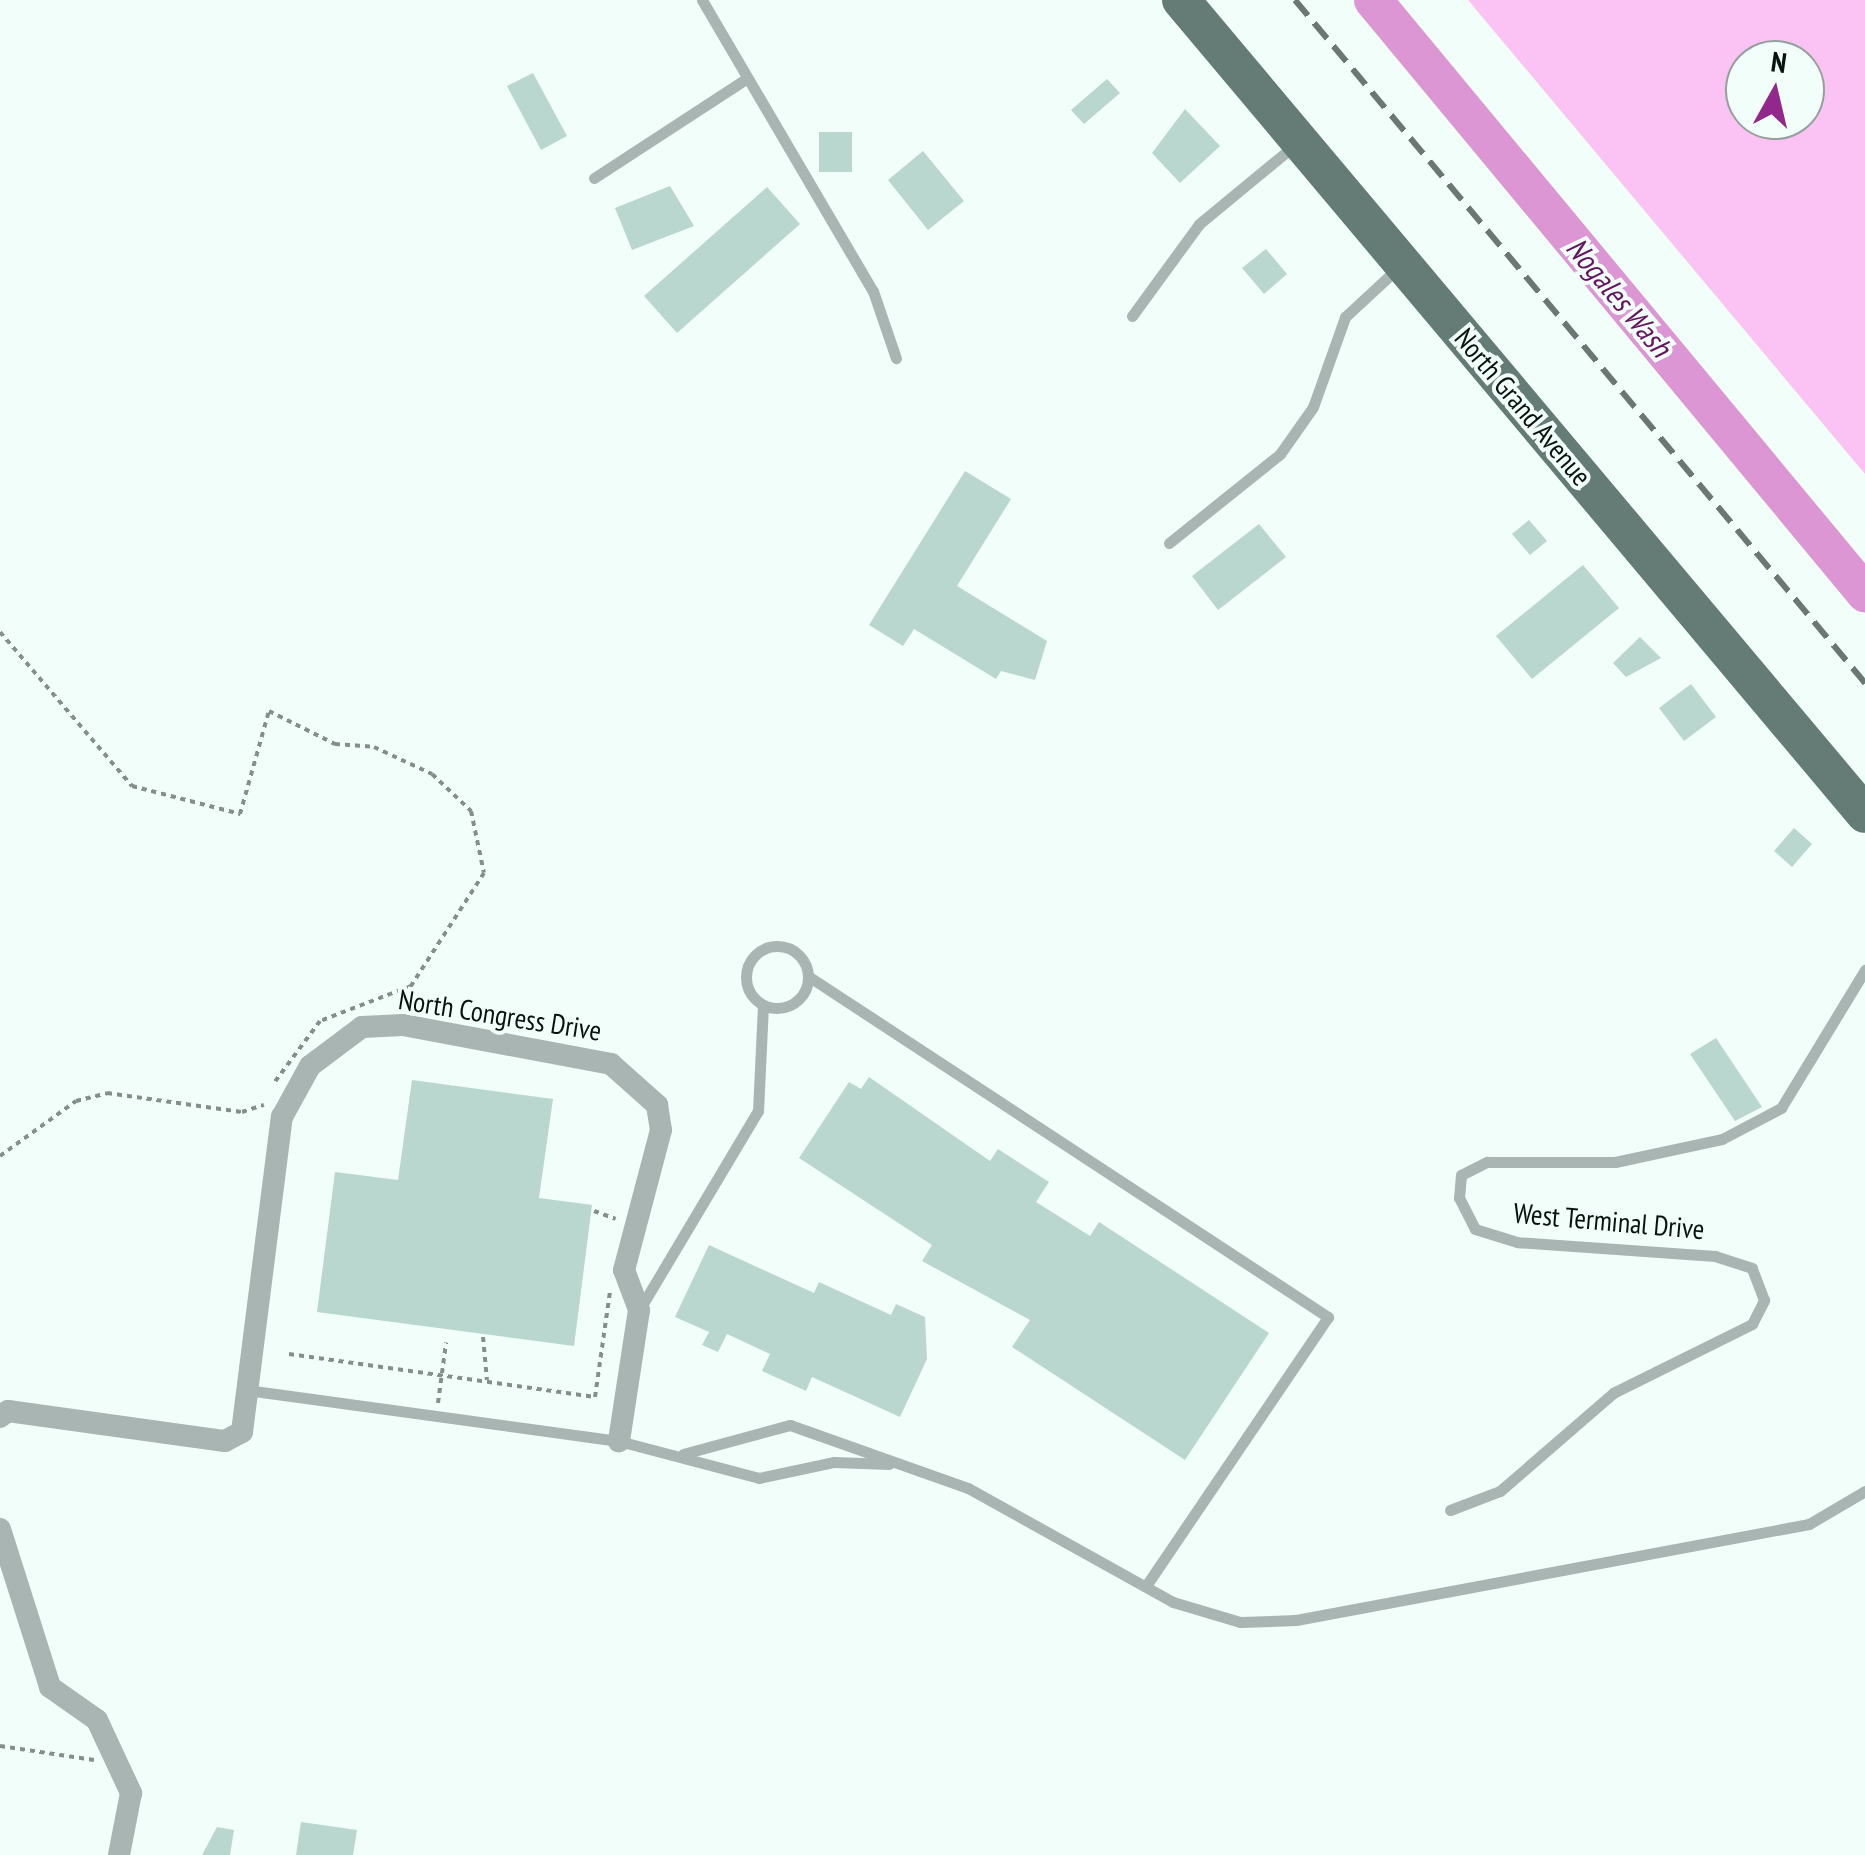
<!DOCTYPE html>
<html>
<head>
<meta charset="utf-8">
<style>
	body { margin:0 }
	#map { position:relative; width:1865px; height:1855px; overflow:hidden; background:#f1fefa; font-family:"PT Sans Narrow",sans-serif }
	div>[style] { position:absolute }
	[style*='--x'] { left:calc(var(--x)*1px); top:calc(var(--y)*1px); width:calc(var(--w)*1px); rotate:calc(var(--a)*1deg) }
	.green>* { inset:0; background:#fbc2f4 }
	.river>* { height:38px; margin:-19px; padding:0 19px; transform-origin:19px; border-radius:19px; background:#db96d3 }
	.building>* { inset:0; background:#b9d7cf }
	.path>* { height:4px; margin-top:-2px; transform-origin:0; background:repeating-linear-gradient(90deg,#838f8c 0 5px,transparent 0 10px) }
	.lane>* { height:11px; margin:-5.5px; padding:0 5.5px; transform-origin:5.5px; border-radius:5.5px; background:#a8b5b2 }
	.lane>.ring { margin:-5.5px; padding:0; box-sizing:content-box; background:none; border:11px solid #a8b5b2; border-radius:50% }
	.street>* { height:22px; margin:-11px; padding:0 11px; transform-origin:11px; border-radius:11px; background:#a8b5b2 }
	.primary>* { height:38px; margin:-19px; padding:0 19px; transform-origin:19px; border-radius:19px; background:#647b76 }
	.rail>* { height:6px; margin-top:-3px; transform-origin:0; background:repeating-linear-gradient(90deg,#6c7774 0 20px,transparent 0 30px) }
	span { translate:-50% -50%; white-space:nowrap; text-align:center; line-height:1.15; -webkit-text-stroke:8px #f1fefa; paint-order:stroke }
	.street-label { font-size:28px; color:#081210 }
	.water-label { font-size:30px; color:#651460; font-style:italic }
	.north { position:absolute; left:1725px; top:40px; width:100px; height:100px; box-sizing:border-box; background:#f1fefa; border:2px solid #94a09c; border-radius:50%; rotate:8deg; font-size:28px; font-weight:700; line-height:40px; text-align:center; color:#081210 }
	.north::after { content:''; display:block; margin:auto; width:35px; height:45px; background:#92288b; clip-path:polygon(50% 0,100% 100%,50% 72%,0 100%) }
</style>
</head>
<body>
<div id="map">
	<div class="green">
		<div style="clip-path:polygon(evenodd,1468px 0,1865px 0,1865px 474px,1468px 0,1745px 60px,1805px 60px,1805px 120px,1745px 120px,1745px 60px)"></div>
	</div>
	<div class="river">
		<div style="--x:1373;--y:0;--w:771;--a:50.32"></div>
	</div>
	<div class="building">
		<div style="clip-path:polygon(533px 73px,567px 136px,541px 150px,507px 86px)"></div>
		<div style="clip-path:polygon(1107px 79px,1120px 93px,1084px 124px,1071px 110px)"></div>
		<div style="clip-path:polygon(1185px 109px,1220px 146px,1180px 183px,1152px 153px)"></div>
		<div style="clip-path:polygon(819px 132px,852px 132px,852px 172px,819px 172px)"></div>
		<div style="clip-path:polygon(923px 151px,964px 201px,928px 230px,888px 180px)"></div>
		<div style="clip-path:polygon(670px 186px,694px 226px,632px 250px,615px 208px)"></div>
		<div style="clip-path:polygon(767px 187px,800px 224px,677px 333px,644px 296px)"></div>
		<div style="clip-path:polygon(1266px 249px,1287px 274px,1264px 294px,1242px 268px)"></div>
		<div style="clip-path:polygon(965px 471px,1011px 499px,957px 586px,1047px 641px,1035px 680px,1001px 671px,996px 679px,914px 629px,903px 646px,869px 625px)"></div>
		<div style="clip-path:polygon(1529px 520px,1547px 541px,1530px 555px,1512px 534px)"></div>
		<div style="clip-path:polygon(1259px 524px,1286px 557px,1218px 610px,1192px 576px)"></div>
		<div style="clip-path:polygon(1583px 565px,1619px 608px,1532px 679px,1496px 636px)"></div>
		<div style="clip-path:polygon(1640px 637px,1661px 658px,1626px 677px,1613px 663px)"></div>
		<div style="clip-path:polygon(1691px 684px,1716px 717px,1684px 741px,1659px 708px)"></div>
		<div style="clip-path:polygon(1794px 828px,1812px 844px,1792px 867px,1774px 851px)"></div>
		<div style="clip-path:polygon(1716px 1038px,1762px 1107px,1735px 1121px,1690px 1054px)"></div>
		<div style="clip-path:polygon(869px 1077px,990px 1161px,998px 1149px,1049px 1182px,1036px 1202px,1090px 1236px,1099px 1222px,1269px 1333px,1185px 1460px,1012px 1347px,1030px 1320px,922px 1261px,932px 1245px,799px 1158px,849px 1082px,861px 1089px)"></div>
		<div style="clip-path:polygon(412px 1080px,553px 1099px,539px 1198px,592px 1205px,574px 1346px,317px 1312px,335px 1172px,398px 1180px)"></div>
		<div style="clip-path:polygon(709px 1245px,814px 1293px,819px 1282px,891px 1315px,896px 1304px,925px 1317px,927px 1359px,900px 1417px,812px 1377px,806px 1391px,762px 1371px,770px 1354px,727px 1334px,718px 1352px,702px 1345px,709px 1332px,675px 1317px)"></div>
		<div style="clip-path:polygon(301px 1822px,357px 1830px,353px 1855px,296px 1855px)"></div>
		<div style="clip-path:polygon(217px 1827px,234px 1830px,230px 1855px,202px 1855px)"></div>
	</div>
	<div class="path">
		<div style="--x:0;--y:632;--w:203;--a:49.4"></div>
		<div style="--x:132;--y:786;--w:112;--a:14.5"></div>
		<div style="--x:240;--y:814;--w:107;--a:-74.3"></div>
		<div style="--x:269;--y:711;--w:74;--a:26.6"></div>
		<div style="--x:335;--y:744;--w:39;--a:4"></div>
		<div style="--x:374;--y:747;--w:64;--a:25"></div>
		<div style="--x:432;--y:774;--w:54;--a:43.5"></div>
		<div style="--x:471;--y:811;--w:63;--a:78.2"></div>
		<div style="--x:484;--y:873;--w:135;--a:122.9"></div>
		<div style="--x:411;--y:986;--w:97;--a:159"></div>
		<div style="--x:320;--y:1021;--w:77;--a:126.6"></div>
		<div style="--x:0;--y:1156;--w:94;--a:-35.9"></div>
		<div style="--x:76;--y:1101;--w:32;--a:-14"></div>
		<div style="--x:107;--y:1093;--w:136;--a:8"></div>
		<div style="--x:242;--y:1112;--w:23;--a:-18"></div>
		<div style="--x:594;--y:1211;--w:23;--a:20"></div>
		<div style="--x:483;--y:1337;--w:43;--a:84.7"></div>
		<div style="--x:289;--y:1354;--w:309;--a:8"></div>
		<div style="--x:595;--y:1397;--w:106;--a:-81.9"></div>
		<div style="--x:438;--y:1403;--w:61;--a:-82.4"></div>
		<div style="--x:0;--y:1746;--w:95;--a:8.5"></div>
	</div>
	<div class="lane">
		<div style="--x:702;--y:0;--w:338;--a:59.6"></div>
		<div style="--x:873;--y:291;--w:71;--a:71.1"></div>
		<div style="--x:594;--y:178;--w:181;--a:-33.1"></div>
		<div style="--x:1132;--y:316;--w:114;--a:-53.9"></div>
		<div style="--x:1199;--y:224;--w:124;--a:-39.5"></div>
		<div style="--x:1169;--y:543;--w:142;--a:-38.7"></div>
		<div style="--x:1280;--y:454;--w:57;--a:-54.9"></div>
		<div style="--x:1313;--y:407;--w:96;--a:-70.4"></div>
		<div style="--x:1345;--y:317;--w:75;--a:-42.8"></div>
		<div class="ring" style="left:746px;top:946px;width:51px;height:51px"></div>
		<div style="--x:808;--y:976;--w:622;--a:33.26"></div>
		<div style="--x:1328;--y:1317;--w:325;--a:124.1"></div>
		<div style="--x:641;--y:1307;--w:228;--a:-59.2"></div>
		<div style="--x:758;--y:1111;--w:106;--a:-87.3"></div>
		<div style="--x:254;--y:1391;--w:368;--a:7.8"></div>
		<div style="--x:619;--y:1441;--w:145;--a:14.8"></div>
		<div style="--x:759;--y:1478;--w:77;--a:-12"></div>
		<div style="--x:834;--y:1462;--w:55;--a:2.1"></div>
		<div style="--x:683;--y:1454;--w:111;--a:-15.2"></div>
		<div style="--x:790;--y:1425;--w:189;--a:19.5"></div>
		<div style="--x:968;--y:1488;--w:235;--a:29.1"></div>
		<div style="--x:1173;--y:1602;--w:70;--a:16.6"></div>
		<div style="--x:1240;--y:1622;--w:56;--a:-2"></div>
		<div style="--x:1296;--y:1620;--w:522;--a:-10.6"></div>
		<div style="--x:1809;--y:1524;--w:65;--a:-30.5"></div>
		<div style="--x:1450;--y:1510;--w:53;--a:-20.8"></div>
		<div style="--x:1500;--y:1491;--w:150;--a:-40.9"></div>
		<div style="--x:1613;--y:1393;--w:155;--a:-26.4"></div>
		<div style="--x:1752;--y:1324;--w:27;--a:-63"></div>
		<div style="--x:1764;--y:1300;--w:34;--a:-111"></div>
		<div style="--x:1752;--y:1268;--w:39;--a:-162"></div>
		<div style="--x:1715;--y:1256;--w:198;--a:-176"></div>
		<div style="--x:1517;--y:1242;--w:44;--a:-162.8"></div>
		<div style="--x:1475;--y:1229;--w:35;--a:-117"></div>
		<div style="--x:1459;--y:1198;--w:23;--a:-85"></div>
		<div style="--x:1461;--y:1175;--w:29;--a:-27"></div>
		<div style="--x:1487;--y:1162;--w:128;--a:0"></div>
		<div style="--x:1615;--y:1162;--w:109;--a:-12.1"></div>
		<div style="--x:1722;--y:1139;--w:67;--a:-27.7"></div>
		<div style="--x:1781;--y:1108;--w:162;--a:-58.7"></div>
	</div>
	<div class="street">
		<div style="--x:0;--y:1417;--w:10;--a:-37"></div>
		<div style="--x:8;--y:1411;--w:219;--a:7.9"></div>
		<div style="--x:225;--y:1441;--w:19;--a:-28"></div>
		<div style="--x:242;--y:1432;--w:318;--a:-82.8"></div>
		<div style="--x:282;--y:1117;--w:58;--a:-61.2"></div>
		<div style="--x:310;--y:1066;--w:65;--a:-36.9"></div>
		<div style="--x:362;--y:1027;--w:41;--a:-2.8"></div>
		<div style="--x:403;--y:1025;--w:212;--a:10.6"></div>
		<div style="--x:611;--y:1064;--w:62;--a:41.7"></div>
		<div style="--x:657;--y:1105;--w:25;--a:81"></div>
		<div style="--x:661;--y:1130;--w:145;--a:104.8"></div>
		<div style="--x:624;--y:1270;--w:43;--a:69.4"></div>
		<div style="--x:639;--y:1310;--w:133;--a:98.7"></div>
		<div style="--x:0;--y:1529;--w:166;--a:72.4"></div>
		<div style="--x:50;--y:1687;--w:57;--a:35.1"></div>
		<div style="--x:97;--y:1720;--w:81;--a:65"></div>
		<div style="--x:131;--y:1793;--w:63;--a:101"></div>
	</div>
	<div class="primary">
		<div style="--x:1181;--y:0;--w:1063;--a:49.96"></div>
	</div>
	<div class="rail">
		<div style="--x:1295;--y:0;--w:890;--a:50.15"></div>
	</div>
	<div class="street-label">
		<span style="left:1523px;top:407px;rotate:50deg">North Grand Avenue</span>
		<span style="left:500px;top:1015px;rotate:9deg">North Congress Drive</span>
		<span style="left:1609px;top:1221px;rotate:5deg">West Terminal Drive</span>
	</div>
	<div class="water-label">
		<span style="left:1619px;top:297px;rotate:50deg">Nogales Wash</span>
	</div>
	<div class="north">N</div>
</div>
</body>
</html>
